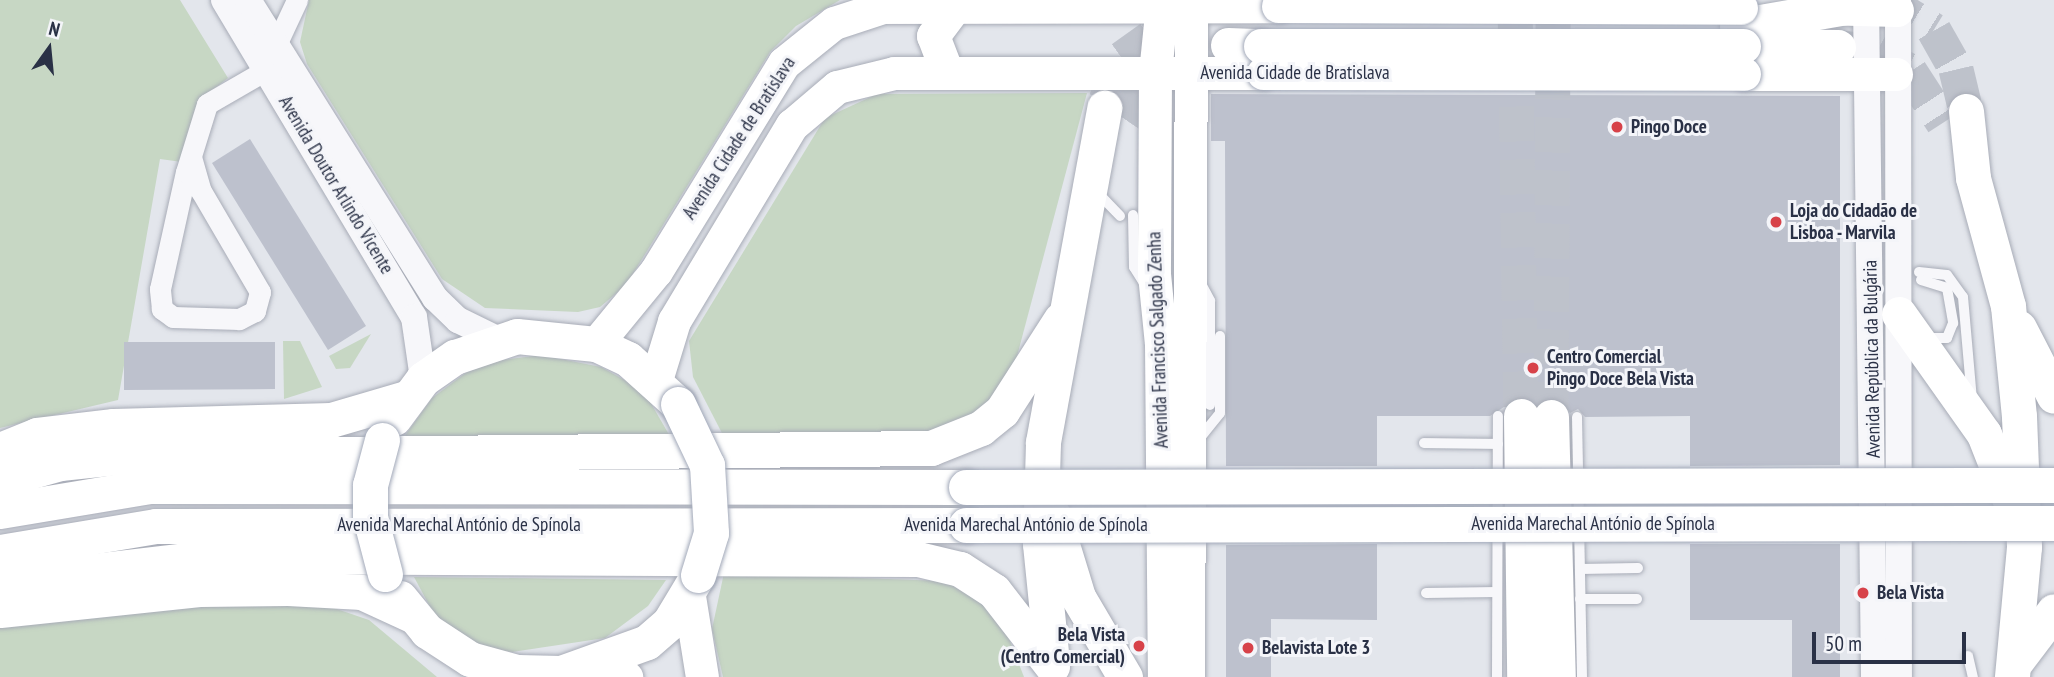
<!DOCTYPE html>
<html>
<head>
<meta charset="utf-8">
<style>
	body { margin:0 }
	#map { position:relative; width:2054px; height:677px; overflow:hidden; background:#e3e6ec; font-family:"PT Sans Narrow",sans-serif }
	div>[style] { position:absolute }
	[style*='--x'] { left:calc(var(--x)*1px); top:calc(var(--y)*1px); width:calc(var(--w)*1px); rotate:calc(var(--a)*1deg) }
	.green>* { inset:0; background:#c7d7c4 }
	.building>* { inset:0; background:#bdc1cd }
	.trunk-tunnel>* { height:35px; margin-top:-17.5px; transform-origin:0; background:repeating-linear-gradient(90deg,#bec2cb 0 35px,transparent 0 53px) }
	.roads { filter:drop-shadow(0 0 2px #a8acb7) drop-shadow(0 0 2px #a8acb7) }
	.service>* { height:10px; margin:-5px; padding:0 5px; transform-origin:5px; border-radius:5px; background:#f7f7fa }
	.minor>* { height:21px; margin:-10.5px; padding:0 10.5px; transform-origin:10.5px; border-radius:10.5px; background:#f7f7fa }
	.tertiary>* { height:26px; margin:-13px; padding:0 13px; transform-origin:13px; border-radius:13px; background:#f7f7fa }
	.primary>* { height:33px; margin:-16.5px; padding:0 16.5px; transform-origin:16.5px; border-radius:16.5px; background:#fff }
	.trunk>* { height:35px; margin:-17.5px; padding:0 17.5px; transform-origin:17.5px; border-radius:17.5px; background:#fff }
	.bridges { filter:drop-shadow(0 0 2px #a2a9b9) drop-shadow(0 0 2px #a2a9b9) }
	.primary-bridge>* { height:33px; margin:-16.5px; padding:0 16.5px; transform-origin:16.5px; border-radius:16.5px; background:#fff }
	.trunk-bridge>* { height:35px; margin:-17.5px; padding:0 17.5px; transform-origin:17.5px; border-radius:17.5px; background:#fff }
	.dots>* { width:19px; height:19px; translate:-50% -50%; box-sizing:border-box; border:4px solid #f4f5f9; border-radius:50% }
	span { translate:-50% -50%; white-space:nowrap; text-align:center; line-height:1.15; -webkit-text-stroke:6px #f4f5f9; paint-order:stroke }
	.street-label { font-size:19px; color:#2a3146 }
	.poi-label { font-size:19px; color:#2a3146; font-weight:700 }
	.left { translate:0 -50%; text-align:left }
	.right { translate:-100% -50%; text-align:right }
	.north { position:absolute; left:14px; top:14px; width:70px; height:70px; -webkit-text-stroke:5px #f4f5f9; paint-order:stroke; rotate:15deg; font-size:19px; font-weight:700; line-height:28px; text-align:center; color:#2a3146 }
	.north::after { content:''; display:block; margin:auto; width:24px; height:32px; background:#2a3146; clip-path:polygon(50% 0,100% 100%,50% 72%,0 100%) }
	.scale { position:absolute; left:1812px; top:632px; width:154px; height:32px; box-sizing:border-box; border:4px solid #2a3146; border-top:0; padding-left:9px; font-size:21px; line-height:24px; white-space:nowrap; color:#2a3146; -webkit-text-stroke:5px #f4f5f9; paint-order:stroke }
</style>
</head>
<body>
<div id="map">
	<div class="green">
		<div style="clip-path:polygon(0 0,180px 0,228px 78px,201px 99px,182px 162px,160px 159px,118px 400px,0 428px)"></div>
		<div style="clip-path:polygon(309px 0,840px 0,796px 26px,770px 52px,626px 285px,600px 307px,578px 312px,485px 308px,442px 279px,307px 64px,300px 42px)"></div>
		<div style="clip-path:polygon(1087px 93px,1016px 360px,999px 391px,973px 415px,933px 434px,725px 439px,693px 377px,689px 341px,825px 118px,877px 94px)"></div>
		<div style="clip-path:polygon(371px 334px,350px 368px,336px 369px,329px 356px)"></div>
		<div style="clip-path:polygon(283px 341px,300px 341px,322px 387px,284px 399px)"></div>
		<div style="clip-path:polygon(541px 355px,601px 367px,628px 382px,649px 400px,671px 438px,404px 437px,432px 398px,479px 363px)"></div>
		<div style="clip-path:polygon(724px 573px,944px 581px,985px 604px,1006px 631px,1024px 677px,723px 677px,712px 629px)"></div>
		<div style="clip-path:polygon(414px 577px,666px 580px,648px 606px,605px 638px,512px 652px,486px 649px,436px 618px)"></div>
		<div style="clip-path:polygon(185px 605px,325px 605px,369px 620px,437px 677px,0 677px,0 626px)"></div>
	</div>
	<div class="building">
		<div style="clip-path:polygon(1211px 94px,1840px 96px,1840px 465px,1690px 466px,1690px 416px,1585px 417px,1578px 409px,1570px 413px,1560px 399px,1537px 404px,1521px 396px,1490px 416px,1377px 416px,1377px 466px,1226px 466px,1225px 141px,1211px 141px)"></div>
		<div style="clip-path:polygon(250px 139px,366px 326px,328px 350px,212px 163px)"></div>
		<div style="clip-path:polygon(124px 342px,275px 342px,275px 389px,124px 390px)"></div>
		<div style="clip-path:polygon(1377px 544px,1377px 620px,1271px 619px,1271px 677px,1226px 677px,1226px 545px)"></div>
		<div style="clip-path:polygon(1690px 544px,1840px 544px,1840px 677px,1792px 677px,1792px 620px,1690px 620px)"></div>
	</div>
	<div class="trunk-tunnel">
		<div style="--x:1515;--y:0;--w:416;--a:89.2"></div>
		<div style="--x:1885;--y:0;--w:57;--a:31.5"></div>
		<div style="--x:1934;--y:30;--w:45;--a:60.6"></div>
		<div style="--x:1956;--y:69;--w:43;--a:76.6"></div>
		<div style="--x:1838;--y:47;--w:38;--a:7"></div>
		<div style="--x:1876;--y:52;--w:39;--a:29"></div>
		<div style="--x:1910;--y:71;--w:61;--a:57.1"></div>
		<div style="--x:1106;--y:100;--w:45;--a:-69.1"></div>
		<div style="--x:1122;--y:58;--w:74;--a:-35.6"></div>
		<div style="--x:1128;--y:121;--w:76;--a:-55.7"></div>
		<div style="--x:1171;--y:58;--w:58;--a:-12.8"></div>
		<div style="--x:1551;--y:417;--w:417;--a:-89.7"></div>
	</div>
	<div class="roads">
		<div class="service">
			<div style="--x:1095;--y:190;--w:36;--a:46"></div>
			<div style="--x:1133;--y:215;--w:52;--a:88.9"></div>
			<div style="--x:1134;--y:267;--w:19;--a:58"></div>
			<div style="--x:1919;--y:272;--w:28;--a:6"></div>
			<div style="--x:1947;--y:275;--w:27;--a:54"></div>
			<div style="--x:1963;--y:297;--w:102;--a:85"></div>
			<div style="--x:1198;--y:278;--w:26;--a:62"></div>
			<div style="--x:1210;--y:301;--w:104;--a:90"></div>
			<div style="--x:1921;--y:280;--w:27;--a:17"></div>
			<div style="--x:1947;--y:288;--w:36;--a:80"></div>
			<div style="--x:1953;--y:323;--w:16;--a:112"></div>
			<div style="--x:1947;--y:338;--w:20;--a:180"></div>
			<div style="--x:1577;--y:417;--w:260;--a:88.9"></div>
			<div style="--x:1199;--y:439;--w:33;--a:-51"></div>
			<div style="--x:1220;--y:413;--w:77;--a:-90"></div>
			<div style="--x:1424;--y:443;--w:74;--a:0.8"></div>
			<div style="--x:1580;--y:569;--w:58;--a:-1"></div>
			<div style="--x:1426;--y:593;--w:71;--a:-0.8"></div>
			<div style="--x:1580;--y:599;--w:57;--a:0"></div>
			<div style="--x:1968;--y:656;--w:22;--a:77"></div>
			<div style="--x:1497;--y:677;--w:261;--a:-89.8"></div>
		</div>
		<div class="minor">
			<div style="--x:275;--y:47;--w:52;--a:-64.9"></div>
			<div style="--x:191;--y:157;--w:35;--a:74"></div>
			<div style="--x:201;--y:191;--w:117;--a:59.7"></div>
			<div style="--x:260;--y:292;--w:20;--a:105"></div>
			<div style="--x:255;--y:311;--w:18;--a:153"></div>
			<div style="--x:239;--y:319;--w:66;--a:-178.3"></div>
			<div style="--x:173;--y:317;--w:14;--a:-144"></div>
			<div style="--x:162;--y:309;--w:20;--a:-96"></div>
			<div style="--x:160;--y:289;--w:120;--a:-77.5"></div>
			<div style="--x:186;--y:172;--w:71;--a:-72.8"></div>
			<div style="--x:207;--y:104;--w:68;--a:-30"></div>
		</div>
		<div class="tertiary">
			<div style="--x:224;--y:0;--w:370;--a:59.1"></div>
			<div style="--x:414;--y:317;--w:63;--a:81.7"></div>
			<div style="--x:248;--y:0;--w:352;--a:57.9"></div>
			<div style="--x:435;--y:298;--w:32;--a:44"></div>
			<div style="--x:458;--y:320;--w:46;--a:26"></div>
			<div style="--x:1866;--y:0;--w:677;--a:89.32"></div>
			<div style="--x:1898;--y:0;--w:677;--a:89.92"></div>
		</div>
		<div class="primary">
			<div style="--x:1162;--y:4;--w:69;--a:95.8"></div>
			<div style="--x:1155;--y:73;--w:201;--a:90.3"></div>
			<div style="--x:1154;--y:274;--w:70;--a:84.3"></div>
			<div style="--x:1161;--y:344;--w:333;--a:89.5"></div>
			<div style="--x:1819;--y:8;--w:78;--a:1.5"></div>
			<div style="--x:947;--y:72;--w:39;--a:-111"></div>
			<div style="--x:933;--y:36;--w:38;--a:-53"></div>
			<div style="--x:1744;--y:74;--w:152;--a:0"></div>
			<div style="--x:596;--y:344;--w:94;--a:-50.6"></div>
			<div style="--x:656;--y:271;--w:244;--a:-58.4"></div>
			<div style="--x:784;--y:63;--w:64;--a:-38.7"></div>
			<div style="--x:834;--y:23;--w:52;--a:-18.1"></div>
			<div style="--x:883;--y:7;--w:395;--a:-0.1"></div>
			<div style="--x:656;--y:380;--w:62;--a:-73"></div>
			<div style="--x:674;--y:321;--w:229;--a:-59"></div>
			<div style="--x:792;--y:125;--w:59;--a:-40.2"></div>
			<div style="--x:837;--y:87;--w:59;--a:-13.8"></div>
			<div style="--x:894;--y:73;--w:369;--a:0"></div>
			<div style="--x:689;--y:596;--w:82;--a:80.9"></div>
			<div style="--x:590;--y:666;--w:38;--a:17"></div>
			<div style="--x:1188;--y:677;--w:673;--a:-89.74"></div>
		</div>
		<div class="trunk">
			<div style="--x:1737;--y:26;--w:111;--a:-9.9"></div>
			<div style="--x:1228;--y:45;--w:33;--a:2"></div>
			<div style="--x:1743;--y:46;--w:95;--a:0.6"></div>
			<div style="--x:1966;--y:111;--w:67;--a:84"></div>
			<div style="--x:1973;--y:178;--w:133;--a:74.7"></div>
			<div style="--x:2008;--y:306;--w:111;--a:84.3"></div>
			<div style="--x:2019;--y:416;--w:131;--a:87.8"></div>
			<div style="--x:2024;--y:547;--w:131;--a:95.3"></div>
			<div style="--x:1899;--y:314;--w:147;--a:54.7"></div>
			<div style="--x:1984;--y:434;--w:74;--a:68.6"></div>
			<div style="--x:2019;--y:328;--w:76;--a:62.8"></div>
			<div style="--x:1521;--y:416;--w:261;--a:89.3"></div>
			<div style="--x:1551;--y:417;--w:260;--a:88.5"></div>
			<div style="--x:394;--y:418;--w:49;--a:-53.4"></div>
			<div style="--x:423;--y:379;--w:39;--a:-35"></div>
			<div style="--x:455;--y:357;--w:65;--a:-18.7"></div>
			<div style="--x:517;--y:336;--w:79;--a:5.8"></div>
			<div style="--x:596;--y:344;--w:35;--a:25"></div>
			<div style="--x:628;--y:359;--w:67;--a:42"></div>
			<div style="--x:0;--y:450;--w:40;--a:-22"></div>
			<div style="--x:37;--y:435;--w:77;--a:-6.8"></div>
			<div style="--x:113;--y:426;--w:218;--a:-1.6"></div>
			<div style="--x:331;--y:420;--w:78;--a:-16.3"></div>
			<div style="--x:0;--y:480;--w:62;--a:-15.8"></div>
			<div style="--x:60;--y:463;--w:67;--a:-6"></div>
			<div style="--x:127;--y:456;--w:804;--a:-0.57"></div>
			<div style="--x:931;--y:448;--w:54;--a:-21.8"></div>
			<div style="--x:981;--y:428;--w:27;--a:-39"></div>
			<div style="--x:1002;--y:411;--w:109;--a:-57.3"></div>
			<div style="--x:0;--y:511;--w:152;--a:-9.5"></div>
			<div style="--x:150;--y:486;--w:816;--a:0.07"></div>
			<div style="--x:1053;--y:515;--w:86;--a:73"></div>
			<div style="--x:1078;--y:597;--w:93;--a:59.6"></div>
			<div style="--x:0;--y:552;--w:158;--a:-9.5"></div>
			<div style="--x:156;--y:526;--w:810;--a:-0.07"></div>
			<div style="--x:0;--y:582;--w:225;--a:-6.7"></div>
			<div style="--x:223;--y:556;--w:695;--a:0.25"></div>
			<div style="--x:918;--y:559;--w:43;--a:13.4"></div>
			<div style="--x:960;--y:569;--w:40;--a:32.9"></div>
			<div style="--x:994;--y:591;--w:95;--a:52.3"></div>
			<div style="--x:400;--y:598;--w:43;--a:50.7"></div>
			<div style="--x:427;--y:631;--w:51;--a:33.1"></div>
			<div style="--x:470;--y:659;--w:49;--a:15.5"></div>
			<div style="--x:517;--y:672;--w:44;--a:1.3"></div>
			<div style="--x:561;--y:673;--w:91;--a:-19.8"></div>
			<div style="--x:647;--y:642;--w:29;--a:-41"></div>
			<div style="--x:669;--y:623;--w:56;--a:-58.9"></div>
			<div style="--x:0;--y:610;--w:200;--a:-6"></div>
			<div style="--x:199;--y:589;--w:89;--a:-0.6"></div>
			<div style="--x:288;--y:588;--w:74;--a:3.1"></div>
			<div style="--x:362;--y:592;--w:55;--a:24.7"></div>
			<div style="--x:2017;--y:660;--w:61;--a:-52.9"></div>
			<div style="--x:1052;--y:662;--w:119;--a:-95.8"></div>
			<div style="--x:1040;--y:544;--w:102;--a:-88.3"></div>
			<div style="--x:1043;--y:442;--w:340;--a:-79.6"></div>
		</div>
	</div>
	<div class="bridges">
		<div class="primary-bridge">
			<div style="--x:1278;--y:6;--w:463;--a:0.2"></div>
			<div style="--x:1263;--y:73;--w:481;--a:0.1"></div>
		</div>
		<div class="trunk-bridge">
			<div style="--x:1261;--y:46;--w:482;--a:0"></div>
			<div style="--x:678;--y:404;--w:68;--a:64.6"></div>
			<div style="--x:707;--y:465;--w:68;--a:86.6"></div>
			<div style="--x:711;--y:533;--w:44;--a:107.2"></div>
			<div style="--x:382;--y:440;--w:47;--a:104.9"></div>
			<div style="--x:370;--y:485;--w:32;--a:90"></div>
			<div style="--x:370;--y:517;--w:59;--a:75.3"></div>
			<div style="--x:966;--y:487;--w:1088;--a:-0.11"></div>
			<div style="--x:966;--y:525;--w:1088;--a:-0.11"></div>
		</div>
	</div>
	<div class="dots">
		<div style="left:1617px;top:127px;background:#d74249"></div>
		<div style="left:1776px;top:222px;background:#d74249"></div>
		<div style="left:1533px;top:368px;background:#d74249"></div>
		<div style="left:1863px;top:593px;background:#d74249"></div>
		<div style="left:1139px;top:646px;background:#d74249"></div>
		<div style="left:1248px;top:648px;background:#d74249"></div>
	</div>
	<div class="street-label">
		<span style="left:1295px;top:73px">Avenida Cidade de Bratislava</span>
		<span style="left:739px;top:138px;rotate:-57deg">Avenida Cidade de Bratislava</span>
		<span style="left:336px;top:185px;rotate:59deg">Avenida Doutor Arlindo Vicente</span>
		<span style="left:1158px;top:340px;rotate:-92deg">Avenida Francisco Salgado Zenha</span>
		<span style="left:1872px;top:359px;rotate:-91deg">Avenida República da Bulgária</span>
		<span style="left:1593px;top:524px">Avenida Marechal António de Spínola</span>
		<span style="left:459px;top:525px">Avenida Marechal António de Spínola</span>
		<span style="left:1026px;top:525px">Avenida Marechal António de Spínola</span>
	</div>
	<div class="poi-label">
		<span class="left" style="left:1631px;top:127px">Pingo Doce</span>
		<span class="left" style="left:1790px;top:222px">Loja do Cidadão de<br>Lisboa - Marvila</span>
		<span class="left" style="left:1547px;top:368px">Centro Comercial<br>Pingo Doce Bela Vista</span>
		<span class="left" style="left:1877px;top:593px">Bela Vista</span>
		<span class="right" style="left:1125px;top:646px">Bela Vista<br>(Centro Comercial)</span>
		<span class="left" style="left:1262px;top:648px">Belavista Lote 3</span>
	</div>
	<div class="north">N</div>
	<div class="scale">50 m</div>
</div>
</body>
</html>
